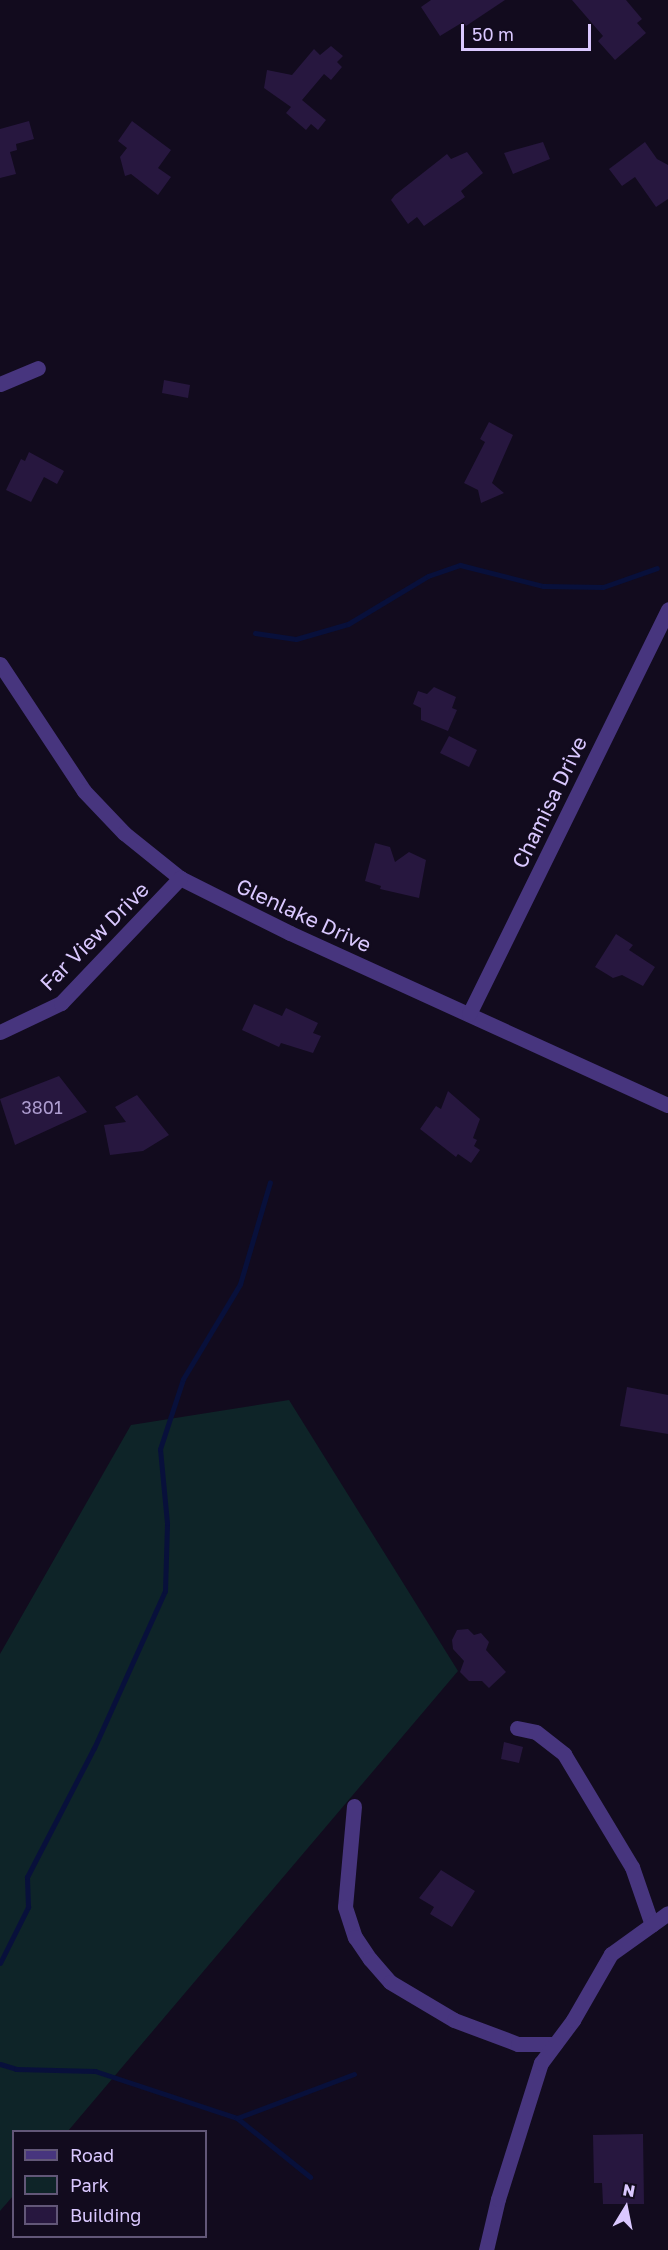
<!DOCTYPE html>
<html>
<head>
<meta charset="utf-8">
<style>
	body { margin:0 }
	#map { position:relative; width:668px; height:2250px; overflow:hidden; background:#120b1e; font-family:"Golos Text",sans-serif }
	div>[style] { position:absolute }
	[style*='--x'] { left:calc(var(--x)*1px); top:calc(var(--y)*1px); width:calc(var(--w)*1px); rotate:calc(var(--a)*1deg) }
	.green>* { inset:0; background:#0e2428 }
	.stream>* { height:5px; margin:-2.5px; padding:0 2.5px; transform-origin:2.5px; border-radius:2.5px; background:#08103b }
	.building>* { inset:0; background:#27173f }
	.minor>* { height:15px; margin:-7.5px; padding:0 7.5px; transform-origin:7.5px; border-radius:7.5px; background:#47357e }
	span { translate:-50% -50%; white-space:nowrap; text-align:center; line-height:1.15; -webkit-text-stroke:4.5px #120b1e; paint-order:stroke }
	.number-label { font-size:18px; color:#ad9ccf }
	.number-label span { -webkit-text-stroke-width:0 }
	.street-label { font-size:21px; color:#dac8ff }
	.legend { position:absolute; left:12px; top:2130px; width:195px; height:108px; box-sizing:border-box; background:#120b1e; border:2px solid #625778; margin:0; padding:8px 10px; list-style:none; font-size:18px; color:#dac8ff }
	.legend li { display:flex; align-items:center; gap:12px; height:30px }
	.legend b { width:30px; border:2px solid #625778 }
	.north { position:absolute; left:596px; top:2178px; width:60px; height:60px; -webkit-text-stroke:4px #120b1e; paint-order:stroke; rotate:10deg; font-size:16px; font-weight:700; line-height:24px; text-align:center; color:#dac8ff }
	.north::after { content:''; display:block; margin:auto; width:21px; height:27px; background:#dac8ff; clip-path:polygon(50% 0,100% 100%,50% 72%,0 100%) }
	.scale { position:absolute; left:461px; top:24px; width:130px; height:27px; box-sizing:border-box; border:3px solid #dac8ff; border-top:0; padding-left:8px; font-size:18px; line-height:21px; white-space:nowrap; color:#dac8ff; -webkit-text-stroke:4px #120b1e; paint-order:stroke }
</style>
</head>
<body>
<div id="map">
	<div class="green">
		<div style="clip-path:polygon(289px 1400px,458px 1671px,68px 2131px,14px 2132px,13px 2196px,0 2211px,0 1654px,131px 1425px)"></div>
	</div>
	<div class="stream">
		<div style="--x:255;--y:633;--w:41;--a:8.3"></div>
		<div style="--x:296;--y:639;--w:54;--a:-16.1"></div>
		<div style="--x:348;--y:624;--w:93;--a:-31"></div>
		<div style="--x:428;--y:576;--w:34;--a:-19"></div>
		<div style="--x:460;--y:565;--w:86;--a:14.2"></div>
		<div style="--x:543;--y:586;--w:60;--a:1"></div>
		<div style="--x:603;--y:587;--w:57;--a:-19.4"></div>
		<div style="--x:0;--y:1963;--w:63;--a:-63.4"></div>
		<div style="--x:28;--y:1907;--w:30;--a:-92"></div>
		<div style="--x:27;--y:1877;--w:145;--a:-62.6"></div>
		<div style="--x:94;--y:1748;--w:172;--a:-65.7"></div>
		<div style="--x:165;--y:1591;--w:68;--a:-88.3"></div>
		<div style="--x:167;--y:1523;--w:74;--a:-95.4"></div>
		<div style="--x:160;--y:1449;--w:74;--a:-71.8"></div>
		<div style="--x:183;--y:1379;--w:111;--a:-59"></div>
		<div style="--x:240;--y:1284;--w:106;--a:-73.6"></div>
		<div style="--x:0;--y:2064;--w:17;--a:17"></div>
		<div style="--x:16;--y:2069;--w:79;--a:1.5"></div>
		<div style="--x:95;--y:2071;--w:150;--a:18.3"></div>
		<div style="--x:237;--y:2118;--w:94;--a:38.9"></div>
		<div style="--x:237;--y:2118;--w:125;--a:-20.6"></div>
	</div>
	<div class="building">
		<div style="clip-path:polygon(431px 0,505px 0,466px 26px,463px 22px,440px 36px,421px 7px)"></div>
		<div style="clip-path:polygon(572px 0,626px 0,642px 19px,637px 23px,646px 33px,615px 60px,598px 41px,603px 36px)"></div>
		<div style="clip-path:polygon(331px 46px,343px 56px,337px 62px,342px 67px,331px 80px,324px 74px,302px 100px,326px 120px,318px 130px,311px 124px,306px 130px,286px 113px,291px 107px,264px 88px,267px 70px,292px 75px,314px 49px,320px 55px)"></div>
		<div style="clip-path:polygon(29px 121px,34px 139px,16px 144px,17px 150px,10px 152px,16px 174px,0 178px,0 129px)"></div>
		<div style="clip-path:polygon(132px 121px,171px 150px,158px 168px,171px 177px,158px 195px,131px 174px,125px 176px,120px 157px,127px 148px,118px 141px)"></div>
		<div style="clip-path:polygon(543px 142px,550px 159px,513px 174px,504px 153px)"></div>
		<div style="clip-path:polygon(645px 142px,657px 159px,668px 165px,668px 199px,656px 207px,635px 177px,622px 186px,609px 169px)"></div>
		<div style="clip-path:polygon(467px 152px,483px 173px,461px 191px,465px 197px,424px 226px,417px 217px,408px 224px,391px 200px,395px 195px,447px 154px,451px 159px)"></div>
		<div style="clip-path:polygon(164px 380px,190px 385px,188px 398px,162px 393px)"></div>
		<div style="clip-path:polygon(489px 422px,513px 435px,492px 483px,504px 493px,481px 503px,478px 490px,464px 483px,485px 442px,480px 439px)"></div>
		<div style="clip-path:polygon(29px 452px,64px 471px,57px 484px,44px 477px,31px 502px,6px 490px,21px 459px,25px 461px)"></div>
		<div style="clip-path:polygon(434px 687px,456px 697px,452px 708px,457px 710px,448px 731px,421px 720px,421px 708px,413px 704px,418px 691px,427px 694px)"></div>
		<div style="clip-path:polygon(449px 736px,477px 750px,469px 767px,440px 753px)"></div>
		<div style="clip-path:polygon(375px 843px,390px 847px,395px 862px,409px 852px,426px 860px,419px 898px,380px 889px,381px 886px,365px 881px)"></div>
		<div style="clip-path:polygon(616px 934px,633px 945px,629px 950px,655px 967px,643px 986px,622px 975px,613px 978px,595px 967px)"></div>
		<div style="clip-path:polygon(254px 1004px,282px 1016px,286px 1008px,318px 1023px,313px 1033px,321px 1036px,313px 1053px,281px 1043px,279px 1047px,242px 1030px)"></div>
		<div style="clip-path:polygon(59px 1076px,87px 1112px,15px 1145px,0 1099px)"></div>
		<div style="clip-path:polygon(448px 1091px,480px 1119px,473px 1138px,477px 1140px,474px 1146px,480px 1150px,471px 1163px,458px 1154px,456px 1157px,420px 1129px,436px 1106px,441px 1109px)"></div>
		<div style="clip-path:polygon(137px 1095px,169px 1135px,143px 1151px,110px 1155px,104px 1125px,126px 1122px,115px 1107px)"></div>
		<div style="clip-path:polygon(627px 1387px,668px 1395px,668px 1434px,620px 1426px)"></div>
		<div style="clip-path:polygon(468px 1629px,474px 1635px,481px 1633px,489px 1642px,486px 1650px,506px 1672px,489px 1688px,482px 1681px,469px 1681px,460px 1672px,464px 1661px,453px 1649px,452px 1640px,457px 1630px)"></div>
		<div style="clip-path:polygon(504px 1742px,523px 1747px,519px 1763px,501px 1759px)"></div>
		<div style="clip-path:polygon(441px 1870px,475px 1891px,452px 1927px,430px 1914px,434px 1907px,419px 1898px)"></div>
		<div style="clip-path:polygon(643px 2134px,644px 2204px,603px 2204px,602px 2183px,594px 2183px,593px 2135px)"></div>
	</div>
	<div class="minor">
		<div style="--x:0;--y:384;--w:41;--a:-22.8"></div>
		<div style="--x:0;--y:664;--w:152;--a:56.5"></div>
		<div style="--x:84;--y:791;--w:58;--a:46.4"></div>
		<div style="--x:124;--y:833;--w:72;--a:38.8"></div>
		<div style="--x:180;--y:878;--w:123;--a:26.6"></div>
		<div style="--x:290;--y:933;--w:415;--a:24.5"></div>
		<div style="--x:469;--y:1014;--w:451;--a:-63.8"></div>
		<div style="--x:0;--y:1032;--w:68;--a:-25.4"></div>
		<div style="--x:61;--y:1003;--w:173;--a:-46.4"></div>
		<div style="--x:517;--y:1728;--w:19;--a:12"></div>
		<div style="--x:536;--y:1732;--w:36;--a:38"></div>
		<div style="--x:564;--y:1754;--w:132;--a:59"></div>
		<div style="--x:632;--y:1867;--w:61;--a:71"></div>
		<div style="--x:354;--y:1806;--w:101;--a:95.1"></div>
		<div style="--x:345;--y:1907;--w:32;--a:72"></div>
		<div style="--x:355;--y:1937;--w:27;--a:56"></div>
		<div style="--x:370;--y:1959;--w:30;--a:49"></div>
		<div style="--x:390;--y:1982;--w:74;--a:30.7"></div>
		<div style="--x:454;--y:2020;--w:68;--a:20.6"></div>
		<div style="--x:518;--y:2044;--w:37;--a:0"></div>
		<div style="--x:486;--y:2250;--w:52;--a:-76.8"></div>
		<div style="--x:498;--y:2199;--w:143;--a:-72.5"></div>
		<div style="--x:541;--y:2063;--w:54;--a:-53.3"></div>
		<div style="--x:573;--y:2020;--w:76;--a:-60.1"></div>
		<div style="--x:611;--y:1954;--w:70;--a:-35.7"></div>
	</div>
	<div class="number-label">
		<span style="left:42px;top:1107px">3801</span>
	</div>
	<div class="street-label">
		<span style="left:549px;top:802px;rotate:-64deg">Chamisa Drive</span>
		<span style="left:304px;top:915px;rotate:25deg">Glenlake Drive</span>
		<span style="left:94px;top:936px;rotate:-45deg">Far View Drive</span>
	</div>
	<ul class="legend">
	<li><b style="height:8px;background:#47357e"></b>Road</li>
	<li><b style="height:16px;background:#0e2428"></b>Park</li>
	<li><b style="height:16px;background:#27173f"></b>Building</li>
	</ul>
	<div class="north">N</div>
	<div class="scale">50 m</div>
</div>
</body>
</html>
